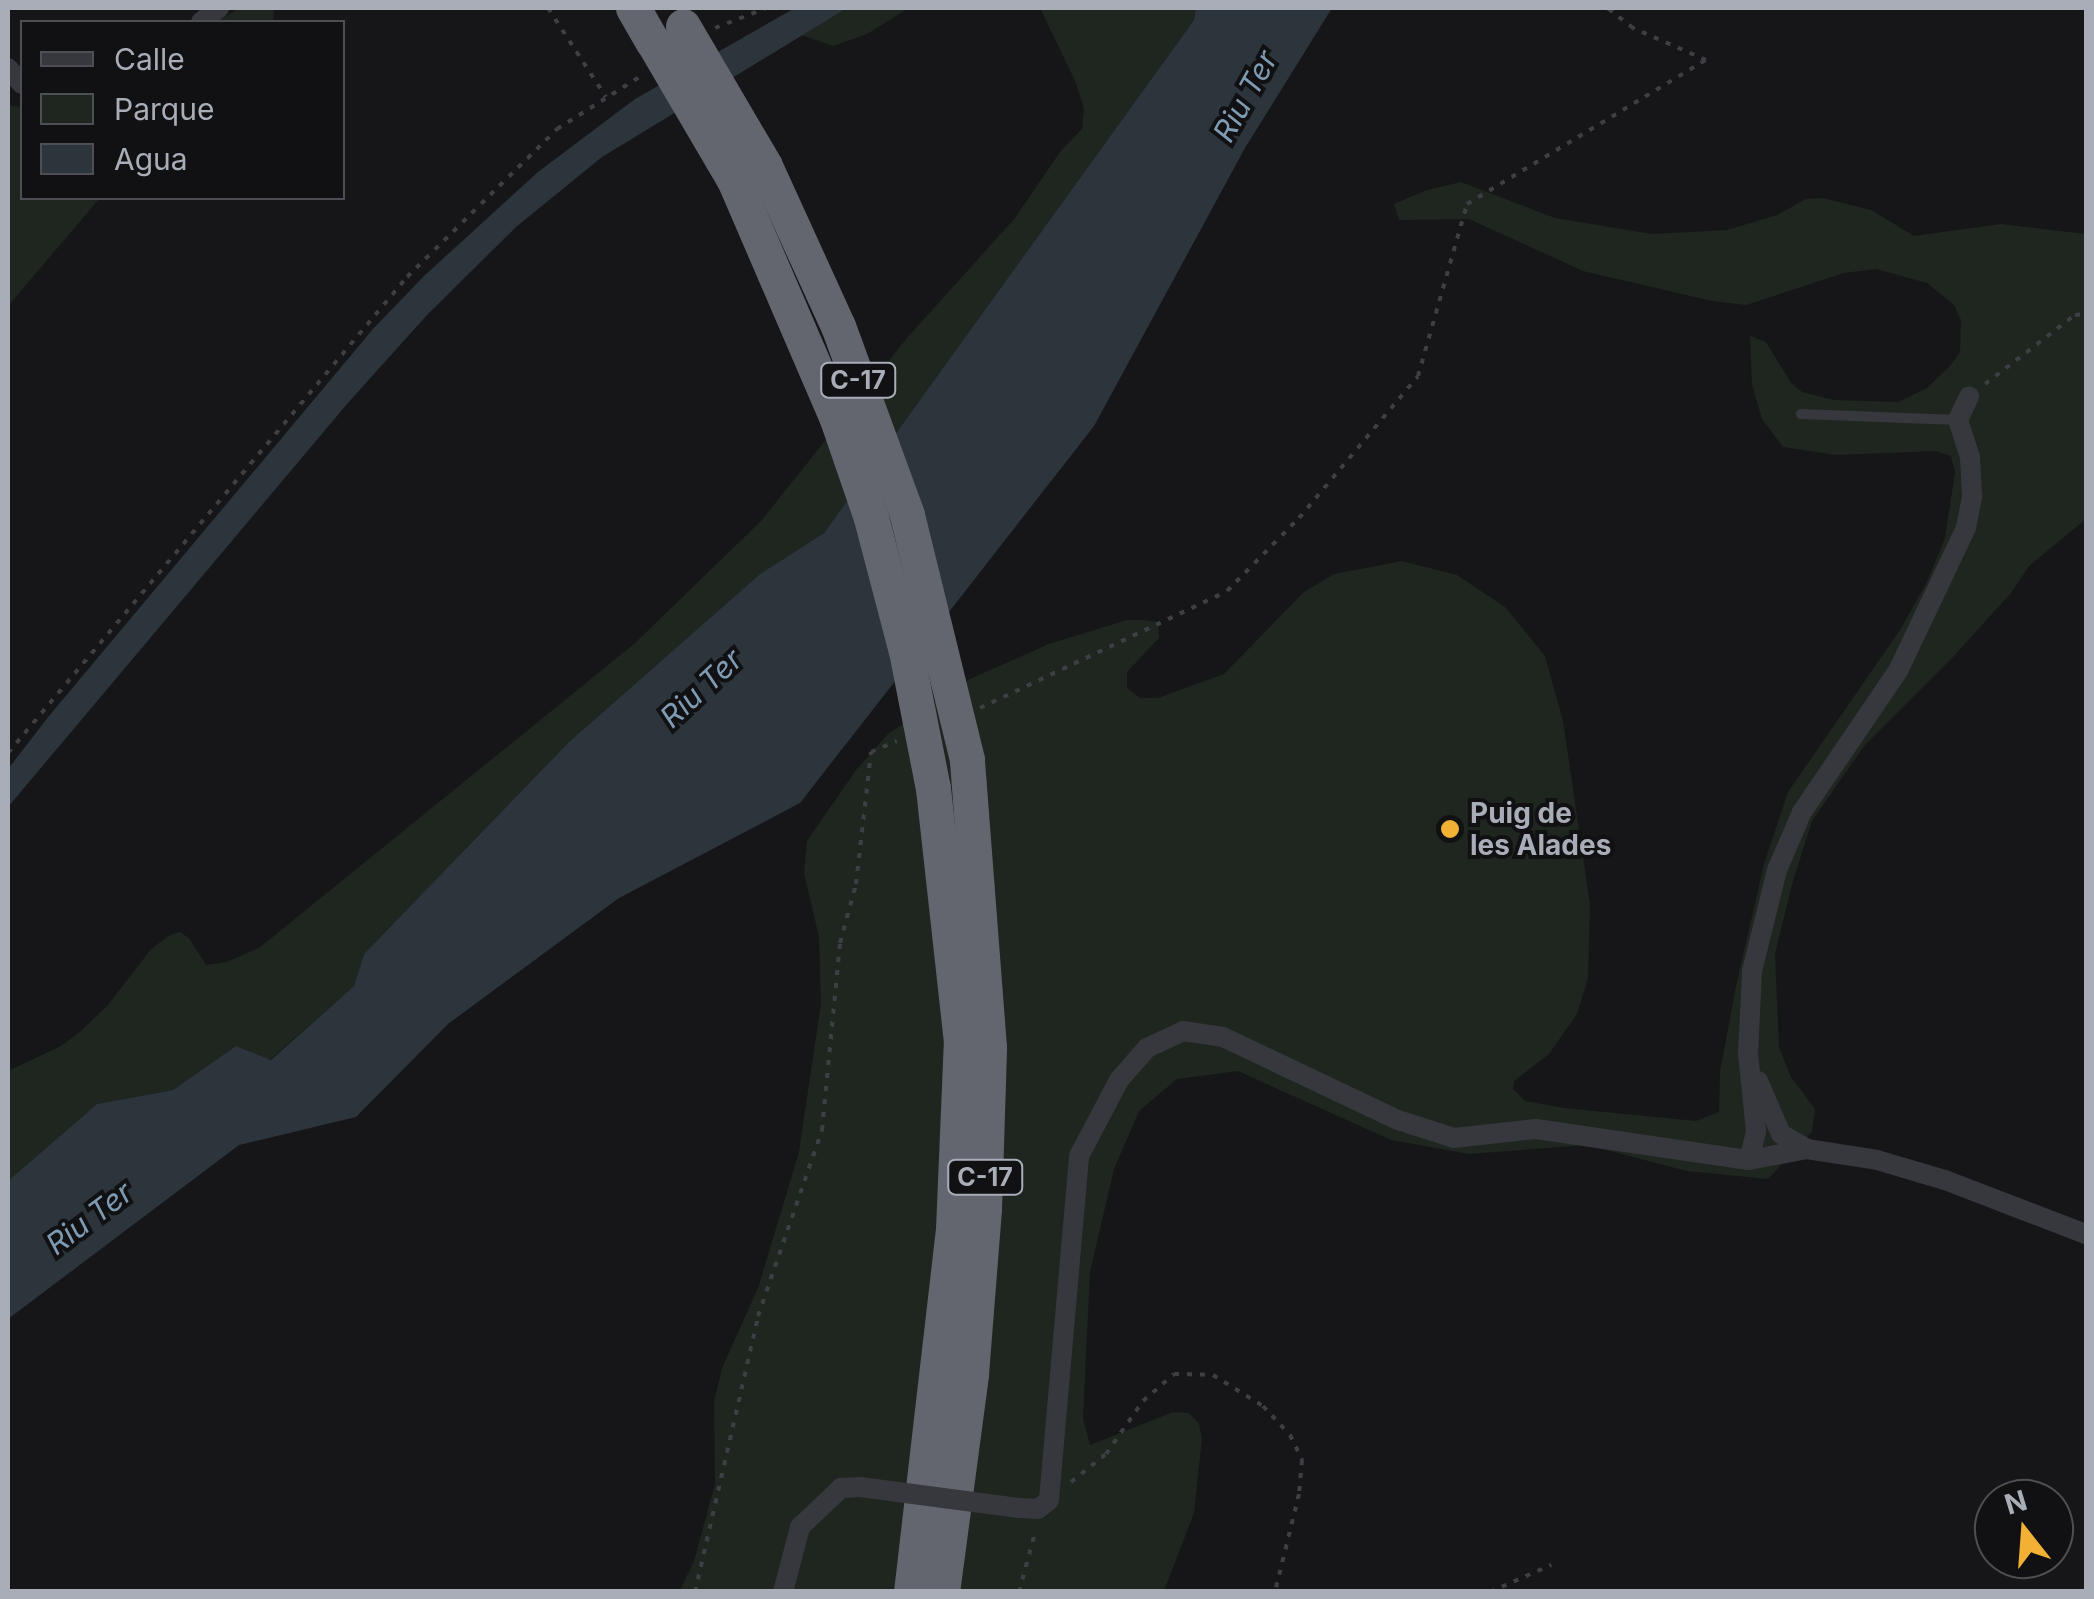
<!DOCTYPE html>
<html>
<head>
<meta charset="utf-8">
<style>
	body { margin:0 }
	#map { position:relative; width:2094px; height:1599px; overflow:hidden; background:#161618; font-family:Inter,sans-serif }
	div>[style] { position:absolute }
	[style*='--x'] { left:calc(var(--x)*1px); top:calc(var(--y)*1px); width:calc(var(--w)*1px); rotate:calc(var(--a)*1deg) }
	.green>* { inset:0; background:#1e261f }
	.water>* { inset:0; background:#2c353c }
	.path>* { height:4px; margin-top:-2px; transform-origin:0; background:repeating-linear-gradient(90deg,#3d3f44 0 5px,transparent 0 13px) }
	.service>* { height:10px; margin:-5px; padding:0 5px; transform-origin:5px; border-radius:5px; background:#37383d }
	.minor>* { height:20px; margin:-10px; padding:0 10px; transform-origin:10px; border-radius:10px; background:#37383d }
	.motorway>* { height:35px; margin:-17.5px; padding:0 17.5px; transform-origin:17.5px; border-radius:17.5px; background:#63666e }
	.minor-bridge>* { height:20px; margin:-10px; padding:0 10px; transform-origin:10px; border-radius:10px; background:#37383d }
	.motorway-bridge>* { height:35px; margin:-17.5px; padding:0 17.5px; transform-origin:17.5px; border-radius:17.5px; background:#63666e }
	.dots>* { width:28px; height:28px; translate:-50% -50%; box-sizing:border-box; border:5px solid #111113; border-radius:50% }
	span { translate:-50% -50%; white-space:nowrap; text-align:center; line-height:1.15; -webkit-text-stroke:8px #111113; paint-order:stroke }
	.shield-label span { padding:2px 8px; background:#111113; border:2px solid; border-radius:8px; -webkit-text-stroke-width:0 }
	.shield-label { font-size:25px; color:#a8adb8; font-weight:700 }
	.poi-label { font-size:28px; color:#a8adb8; font-weight:700 }
	.left { translate:0 -50%; text-align:left }
	.water-label { font-size:30px; color:#7f9bb3; font-style:italic }
	.frame { position:absolute; inset:0; border:10px solid #a8adb8; pointer-events:none }
	.legend { position:absolute; left:20px; top:20px; width:325px; height:180px; box-sizing:border-box; background:#111113; border:2px solid #4d4f55; margin:0; padding:12px 18px; list-style:none; font-size:30px; color:#a8adb8 }
	.legend li { display:flex; align-items:center; gap:20px; height:50px }
	.legend b { width:50px; border:2px solid #4d4f55 }
	.north { position:absolute; left:1974px; top:1479px; width:100px; height:100px; box-sizing:border-box; background:#111113; border:2px solid #4d4f55; border-radius:50%; rotate:343deg; font-size:28px; font-weight:700; line-height:40px; text-align:center; color:#a8adb8 }
	.north::after { content:''; display:block; margin:auto; width:35px; height:45px; background:#f2b134; clip-path:polygon(50% 0,100% 100%,50% 72%,0 100%) }
</style>
</head>
<body>
<div id="map">
	<div class="green">
		<div style="clip-path:polygon(240px 8px,274px 8px,273px 22px,216px 22px)"></div>
		<div style="clip-path:polygon(847px 8px,909px 8px,867px 34px,833px 46px,801px 35px)"></div>
		<div style="clip-path:polygon(1040px 8px,1196px 8px,1194px 20px,824px 533px,760px 574px,569px 742px,364px 954px,354px 986px,270px 1060px,236px 1046px,173px 1090px,97px 1104px,8px 1181px,8px 1071px,61px 1046px,81px 1031px,108px 1005px,151px 949px,170px 935px,180px 932px,189px 938px,206px 965px,227px 962px,259px 948px,634px 644px,761px 521px,907px 338px,1015px 218px,1060px 152px,1082px 129px,1084px 109px,1076px 83px)"></div>
		<div style="clip-path:polygon(8px 105px,22px 107px,22px 198px,100px 198px,8px 306px)"></div>
		<div style="clip-path:polygon(1461px 182px,1555px 218px,1652px 234px,1727px 230px,1777px 215px,1806px 199px,1823px 198px,1871px 210px,1914px 236px,2001px 224px,2086px 234px,2086px 519px,2029px 566px,2011px 593px,1953px 657px,1864px 746px,1812px 821px,1793px 881px,1775px 954px,1779px 1047px,1791px 1077px,1815px 1109px,1812px 1132px,1768px 1179px,1687px 1171px,1587px 1145px,1469px 1154px,1391px 1140px,1238px 1071px,1177px 1079px,1139px 1111px,1114px 1169px,1090px 1272px,1083px 1418px,1090px 1445px,1173px 1412px,1189px 1413px,1199px 1424px,1202px 1438px,1194px 1513px,1164px 1591px,679px 1592px,694px 1561px,715px 1484px,714px 1402px,722px 1368px,758px 1288px,799px 1152px,821px 1003px,819px 937px,804px 873px,807px 841px,856px 770px,888px 734px,970px 679px,1049px 644px,1127px 620px,1143px 620px,1158px 622px,1159px 638px,1127px 672px,1127px 688px,1140px 698px,1158px 698px,1224px 674px,1304px 592px,1334px 574px,1402px 561px,1457px 575px,1505px 607px,1545px 656px,1563px 721px,1590px 905px,1588px 978px,1577px 1014px,1549px 1054px,1514px 1081px,1513px 1089px,1525px 1101px,1564px 1108px,1696px 1121px,1719px 1112px,1720px 1072px,1736px 986px,1764px 864px,1788px 792px,1900px 630px,1926px 584px,1945px 538px,1955px 472px,1951px 456px,1935px 451px,1836px 455px,1783px 447px,1762px 419px,1752px 385px,1750px 336px,1766px 342px,1791px 383px,1802px 392px,1834px 400px,1898px 402px,1927px 388px,1950px 366px,1960px 352px,1961px 320px,1954px 305px,1927px 283px,1876px 269px,1844px 273px,1746px 305px,1712px 301px,1583px 271px,1469px 219px,1399px 220px,1394px 204px,1427px 190px)"></div>
	</div>
	<div class="water">
		<div style="clip-path:polygon(795px 8px,847px 8px,602px 157px,516px 227px,427px 315px,347px 404px,8px 807px,8px 769px,49px 716px,373px 329px,424px 276px,538px 172px,635px 99px)"></div>
		<div style="clip-path:polygon(1196px 8px,1332px 8px,1245px 148px,1094px 426px,800px 803px,619px 898px,448px 1024px,356px 1117px,239px 1145px,8px 1319px,8px 1181px,97px 1104px,173px 1090px,236px 1046px,271px 1060px,354px 986px,364px 954px,569px 742px,760px 574px,824px 533px,1194px 20px)"></div>
	</div>
	<div class="path">
		<div style="--x:548;--y:8;--w:106;--a:56.9"></div>
		<div style="--x:715;--y:28;--w:55;--a:-21.4"></div>
		<div style="--x:1985;--y:384;--w:113;--a:-37.5"></div>
		<div style="--x:2075;--y:315;--w:11;--a:-5"></div>
		<div style="--x:980;--y:708;--w:273;--a:-25.3"></div>
		<div style="--x:1227;--y:591;--w:103;--a:-45.4"></div>
		<div style="--x:1299;--y:518;--w:185;--a:-50"></div>
		<div style="--x:1418;--y:376;--w:179;--a:-74.1"></div>
		<div style="--x:1467;--y:204;--w:279;--a:-31.1"></div>
		<div style="--x:1706;--y:60;--w:80;--a:-156.3"></div>
		<div style="--x:1633;--y:28;--w:33;--a:-142"></div>
		<div style="--x:8;--y:753;--w:621;--a:-50.03"></div>
		<div style="--x:407;--y:277;--w:211;--a:-44.6"></div>
		<div style="--x:557;--y:129;--w:103;--a:-32.3"></div>
		<div style="--x:1071;--y:1482;--w:45;--a:-38.7"></div>
		<div style="--x:1106;--y:1454;--w:65;--a:-55.1"></div>
		<div style="--x:1143;--y:1401;--w:41;--a:-41.1"></div>
		<div style="--x:1174;--y:1374;--w:39;--a:1"></div>
		<div style="--x:1213;--y:1375;--w:59;--a:31.8"></div>
		<div style="--x:1263;--y:1406;--w:40;--a:47"></div>
		<div style="--x:1290;--y:1435;--w:28;--a:64"></div>
		<div style="--x:1302;--y:1460;--w:34;--a:95"></div>
		<div style="--x:1299;--y:1494;--w:101;--a:103.8"></div>
		<div style="--x:695;--y:1592;--w:283;--a:-77.1"></div>
		<div style="--x:758;--y:1316;--w:197;--a:-71"></div>
		<div style="--x:822;--y:1130;--w:188;--a:-84.5"></div>
		<div style="--x:840;--y:943;--w:61;--a:-74.8"></div>
		<div style="--x:856;--y:884;--w:133;--a:-83.5"></div>
		<div style="--x:871;--y:752;--w:28;--a:-23"></div>
		<div style="--x:1019;--y:1592;--w:65;--a:-74.9"></div>
		<div style="--x:1490;--y:1592;--w:67;--a:-23.9"></div>
	</div>
	<div class="service">
		<div style="--x:1801;--y:414;--w:157;--a:2.2"></div>
	</div>
	<div class="minor">
		<div style="--x:201;--y:22;--w:23;--a:-38"></div>
		<div style="--x:8;--y:68;--w:21;--a:49"></div>
		<div style="--x:1758;--y:1081;--w:58;--a:66.5"></div>
		<div style="--x:1781;--y:1134;--w:30;--a:30"></div>
		<div style="--x:1749;--y:1160;--w:30;--a:-76"></div>
		<div style="--x:1756;--y:1131;--w:77;--a:-95.9"></div>
		<div style="--x:1748;--y:1054;--w:83;--a:-87.2"></div>
		<div style="--x:1752;--y:971;--w:104;--a:-76.1"></div>
		<div style="--x:1777;--y:870;--w:63;--a:-66.7"></div>
		<div style="--x:1802;--y:812;--w:171;--a:-55.8"></div>
		<div style="--x:1898;--y:671;--w:158;--a:-64.6"></div>
		<div style="--x:1966;--y:528;--w:33;--a:-79"></div>
		<div style="--x:1972;--y:496;--w:39;--a:-93"></div>
		<div style="--x:1970;--y:457;--w:39;--a:-108"></div>
		<div style="--x:1958;--y:420;--w:26;--a:-65"></div>
		<div style="--x:1020;--y:1508;--w:18;--a:3"></div>
		<div style="--x:1038;--y:1509;--w:14;--a:-39"></div>
		<div style="--x:1049;--y:1500;--w:345;--a:-85"></div>
		<div style="--x:1079;--y:1156;--w:86;--a:-62.2"></div>
		<div style="--x:1119;--y:1080;--w:43;--a:-48.8"></div>
		<div style="--x:1147;--y:1048;--w:40;--a:-25"></div>
		<div style="--x:1183;--y:1031;--w:40;--a:8.5"></div>
		<div style="--x:1223;--y:1037;--w:194;--a:25.4"></div>
		<div style="--x:1398;--y:1120;--w:59;--a:17.8"></div>
		<div style="--x:1454;--y:1138;--w:82;--a:-6.3"></div>
		<div style="--x:1536;--y:1129;--w:215;--a:8.3"></div>
		<div style="--x:1749;--y:1160;--w:59;--a:-10.7"></div>
		<div style="--x:1807;--y:1149;--w:71;--a:8.9"></div>
		<div style="--x:1877;--y:1160;--w:71;--a:16.4"></div>
		<div style="--x:1945;--y:1180;--w:151;--a:21"></div>
		<div style="--x:783;--y:1592;--w:67;--a:-75.3"></div>
		<div style="--x:800;--y:1527;--w:57;--a:-43.6"></div>
		<div style="--x:841;--y:1488;--w:19;--a:-3"></div>
	</div>
	<div class="motorway">
		<div style="--x:633;--y:8;--w:39;--a:60"></div>
		<div style="--x:911;--y:1592;--w:365;--a:-83.4"></div>
		<div style="--x:953;--y:1229;--w:187;--a:-87.6"></div>
		<div style="--x:961;--y:1042;--w:256;--a:-96.3"></div>
		<div style="--x:942;--y:1592;--w:220;--a:-82.4"></div>
		<div style="--x:971;--y:1374;--w:166;--a:-85.5"></div>
		<div style="--x:984;--y:1209;--w:162;--a:-88.2"></div>
		<div style="--x:989;--y:1047;--w:288;--a:-94.4"></div>
	</div>
	<div class="minor-bridge">
		<div style="--x:860;--y:1487;--w:161;--a:7.5"></div>
	</div>
	<div class="motorway-bridge">
		<div style="--x:683;--y:26;--w:162;--a:59.6"></div>
		<div style="--x:765;--y:166;--w:176;--a:65.5"></div>
		<div style="--x:838;--y:326;--w:201;--a:69.9"></div>
		<div style="--x:907;--y:515;--w:252;--a:76.2"></div>
		<div style="--x:653;--y:42;--w:162;--a:59.6"></div>
		<div style="--x:735;--y:182;--w:258;--a:66.7"></div>
		<div style="--x:837;--y:419;--w:105;--a:71"></div>
		<div style="--x:871;--y:518;--w:138;--a:75.3"></div>
		<div style="--x:906;--y:651;--w:140;--a:78.9"></div>
	</div>
	<div class="dots">
		<div style="left:1450px;top:829px;background:#f2b134"></div>
	</div>
	<div class="shield-label">
		<span style="left:858px;top:380px">C-17</span>
		<span style="left:985px;top:1177px">C-17</span>
	</div>
	<div class="poi-label">
		<span class="left" style="left:1470px;top:829px">Puig de<br>les Alades</span>
	</div>
	<div class="water-label">
		<span style="left:1245px;top:96px;rotate:-61deg">Riu Ter</span>
		<span style="left:701px;top:688px;rotate:-43deg">Riu Ter</span>
		<span style="left:89px;top:1218px;rotate:-37deg">Riu Ter</span>
	</div>
	<div class="frame"></div>
	<ul class="legend">
	<li><b style="height:12px;background:#37383d"></b>Calle</li>
	<li><b style="height:28px;background:#1e261f"></b>Parque</li>
	<li><b style="height:28px;background:#2c353c"></b>Agua</li>
	</ul>
	<div class="north">N</div>
</div>
</body>
</html>
